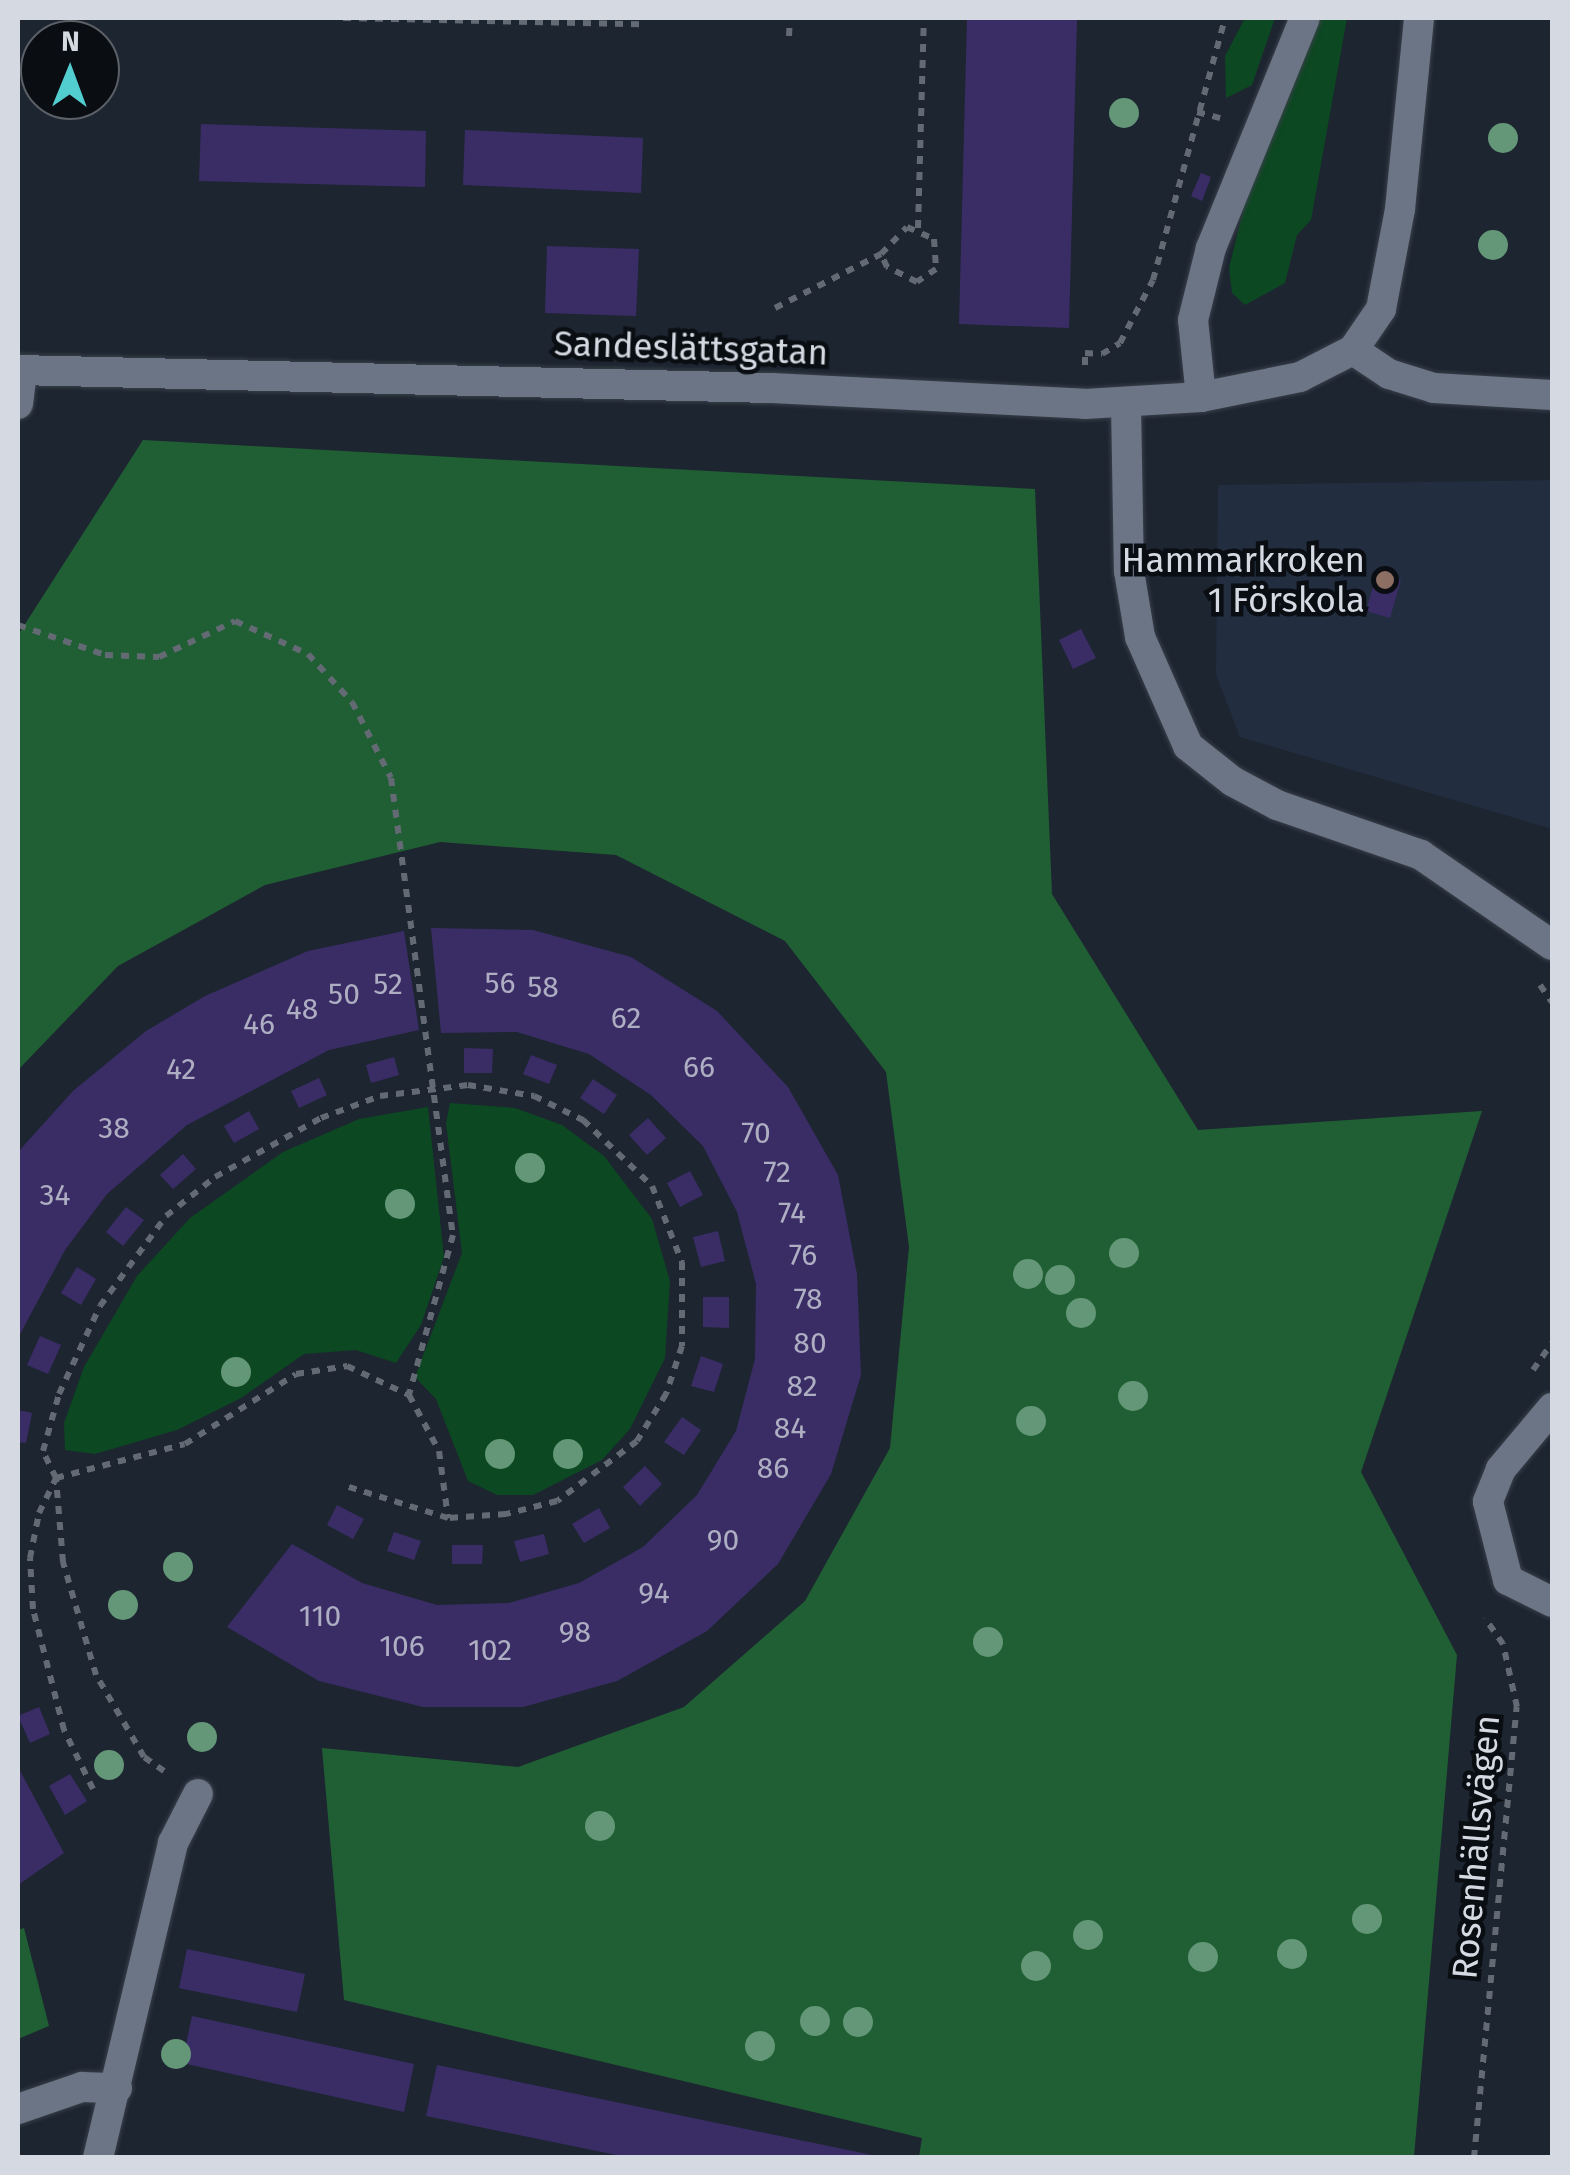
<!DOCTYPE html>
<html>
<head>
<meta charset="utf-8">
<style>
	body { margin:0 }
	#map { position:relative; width:1570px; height:2175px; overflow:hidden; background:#1d2531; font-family:"Fira Sans",sans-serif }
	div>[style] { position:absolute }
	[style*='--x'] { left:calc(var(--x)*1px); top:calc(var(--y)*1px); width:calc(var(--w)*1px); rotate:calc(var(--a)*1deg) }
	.built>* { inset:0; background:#222d3f }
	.green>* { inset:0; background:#0c4821 }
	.forest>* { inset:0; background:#205f33 }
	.building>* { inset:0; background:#3a2d66 }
	.path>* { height:6px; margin-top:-3px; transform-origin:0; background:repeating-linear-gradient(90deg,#636a74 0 8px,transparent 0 16px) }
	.roads { filter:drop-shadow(0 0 2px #383f49) drop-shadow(0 0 2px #383f49) }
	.minor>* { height:30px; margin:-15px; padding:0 15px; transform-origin:15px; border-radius:15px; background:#6c7585 }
	.trees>* { width:30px; height:30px; margin:-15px; border-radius:50%; background:#639777 }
	.dots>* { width:28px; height:28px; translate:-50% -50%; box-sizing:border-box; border:5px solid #0a0e13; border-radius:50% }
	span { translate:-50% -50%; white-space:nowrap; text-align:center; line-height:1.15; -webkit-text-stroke:9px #0a0e13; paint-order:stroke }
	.number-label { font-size:30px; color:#aeaec3 }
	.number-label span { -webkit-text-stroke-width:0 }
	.street-label { font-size:35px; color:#d4d9e2 }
	.poi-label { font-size:35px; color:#d4d9e2 }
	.right { translate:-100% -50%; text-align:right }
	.frame { position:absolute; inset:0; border:20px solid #d4d9e2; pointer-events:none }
	.north { position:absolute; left:20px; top:20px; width:100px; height:100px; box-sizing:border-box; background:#0a0e13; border:2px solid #5b5f66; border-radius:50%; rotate:1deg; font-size:28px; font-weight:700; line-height:40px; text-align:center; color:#d4d9e2 }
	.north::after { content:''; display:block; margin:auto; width:35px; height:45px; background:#52cdd0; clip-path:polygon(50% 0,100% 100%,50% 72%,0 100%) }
</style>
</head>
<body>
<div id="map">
	<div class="built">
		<div style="clip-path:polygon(1552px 480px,1552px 829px,1240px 737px,1216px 675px,1218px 485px)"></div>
	</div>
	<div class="green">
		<div style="clip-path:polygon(1245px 18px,1275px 18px,1252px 85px,1226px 98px,1225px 56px)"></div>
		<div style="clip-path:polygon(1319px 18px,1347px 18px,1311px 220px,1297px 235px,1285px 283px,1245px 305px,1232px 293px,1229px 268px,1251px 178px)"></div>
		<div style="clip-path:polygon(450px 1103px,515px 1108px,562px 1125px,604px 1156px,652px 1219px,670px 1281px,665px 1358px,630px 1429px,602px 1460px,533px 1495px,497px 1495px,468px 1481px,436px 1399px,415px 1377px,462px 1253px,446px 1123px)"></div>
		<div style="clip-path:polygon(428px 1107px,444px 1257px,421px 1325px,396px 1363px,356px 1350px,304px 1354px,241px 1398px,177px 1430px,95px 1454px,65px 1450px,64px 1423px,84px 1367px,137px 1276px,190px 1218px,283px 1152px,359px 1119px)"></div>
	</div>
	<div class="forest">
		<div style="clip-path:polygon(143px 440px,1035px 489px,1052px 894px,1198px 1130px,1482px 1111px,1361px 1472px,1457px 1655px,1414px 2157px,919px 2157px,922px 2138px,344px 2000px,322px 1748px,518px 1767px,684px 1707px,805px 1601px,890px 1448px,909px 1247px,886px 1072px,785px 941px,616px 855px,440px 842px,265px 885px,118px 966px,18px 1070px,18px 635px)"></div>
		<div style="clip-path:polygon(24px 1928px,49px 2026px,18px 2039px,18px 1930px)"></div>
	</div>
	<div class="building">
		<div style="clip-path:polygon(967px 18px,1077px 18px,1069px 328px,959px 324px)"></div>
		<div style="clip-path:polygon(201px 124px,426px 131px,425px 187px,199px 181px)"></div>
		<div style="clip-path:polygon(465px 130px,643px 138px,641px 193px,463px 185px)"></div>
		<div style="clip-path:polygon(1201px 173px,1211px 177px,1202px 201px,1191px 196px)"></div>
		<div style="clip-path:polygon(547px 246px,639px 249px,636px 316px,545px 313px)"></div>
		<div style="clip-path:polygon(1377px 573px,1401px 580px,1390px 618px,1366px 611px)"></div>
		<div style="clip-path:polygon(1081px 629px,1096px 658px,1073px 669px,1059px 640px)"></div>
		<div style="clip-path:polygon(431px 928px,533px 930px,631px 957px,717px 1011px,788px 1087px,838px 1175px,857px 1274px,861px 1375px,831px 1474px,778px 1564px,707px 1631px,617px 1681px,523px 1707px,423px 1707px,319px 1681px,227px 1627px,292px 1544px,362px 1583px,437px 1605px,509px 1603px,579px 1583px,643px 1547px,697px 1495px,736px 1431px,755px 1359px,756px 1284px,737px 1212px,703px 1146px,651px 1095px,589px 1054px,517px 1032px,441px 1033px)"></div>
		<div style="clip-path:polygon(404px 931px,419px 1030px,329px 1050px,187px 1125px,107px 1194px,65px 1250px,18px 1338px,18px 1152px,73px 1091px,146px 1031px,205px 996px,308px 951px)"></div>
		<div style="clip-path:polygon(464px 1048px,493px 1049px,492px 1073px,464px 1073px)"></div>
		<div style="clip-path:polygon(531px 1055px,557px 1065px,549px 1084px,523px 1074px)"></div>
		<div style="clip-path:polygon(394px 1057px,399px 1075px,371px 1083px,366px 1065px)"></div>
		<div style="clip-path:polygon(319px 1078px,327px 1095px,299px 1108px,291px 1091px)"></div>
		<div style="clip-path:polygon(593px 1079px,617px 1095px,604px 1114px,580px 1098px)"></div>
		<div style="clip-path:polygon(249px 1111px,259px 1129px,234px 1143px,224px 1126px)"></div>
		<div style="clip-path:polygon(648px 1118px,666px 1138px,647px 1155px,629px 1135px)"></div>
		<div style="clip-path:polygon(183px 1154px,196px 1169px,173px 1189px,160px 1175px)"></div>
		<div style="clip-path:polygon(690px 1171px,703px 1195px,680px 1207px,667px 1183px)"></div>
		<div style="clip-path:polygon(126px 1207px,144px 1220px,123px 1246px,106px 1232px)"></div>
		<div style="clip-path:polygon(718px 1231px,725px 1261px,701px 1267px,693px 1237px)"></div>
		<div style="clip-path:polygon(77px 1267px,96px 1279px,81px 1305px,61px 1293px)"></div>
		<div style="clip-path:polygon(703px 1297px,729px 1297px,729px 1328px,703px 1327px)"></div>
		<div style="clip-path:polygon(40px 1336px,61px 1345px,48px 1374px,27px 1365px)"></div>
		<div style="clip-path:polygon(701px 1356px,723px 1364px,714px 1392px,691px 1386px)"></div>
		<div style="clip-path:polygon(18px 1410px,32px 1413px,26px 1443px,18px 1442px)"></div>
		<div style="clip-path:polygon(682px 1417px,701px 1430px,684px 1455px,664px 1442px)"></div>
		<div style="clip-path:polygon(645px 1466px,662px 1484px,640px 1506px,623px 1487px)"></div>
		<div style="clip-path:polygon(337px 1505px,364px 1519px,353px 1539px,327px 1525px)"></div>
		<div style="clip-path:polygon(599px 1508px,610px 1528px,584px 1543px,572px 1524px)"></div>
		<div style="clip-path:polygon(394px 1532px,421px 1541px,414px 1560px,387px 1551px)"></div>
		<div style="clip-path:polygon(544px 1534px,549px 1554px,520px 1562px,514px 1541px)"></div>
		<div style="clip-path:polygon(452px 1545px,483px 1545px,482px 1564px,452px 1564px)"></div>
		<div style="clip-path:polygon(39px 1707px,50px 1734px,30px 1743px,18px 1716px)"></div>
		<div style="clip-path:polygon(18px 1767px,64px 1853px,18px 1885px)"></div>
		<div style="clip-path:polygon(70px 1774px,87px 1801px,65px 1815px,49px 1786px)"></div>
		<div style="clip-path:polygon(187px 1949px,305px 1974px,297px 2012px,179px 1988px)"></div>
		<div style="clip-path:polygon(192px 2016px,414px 2064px,404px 2112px,182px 2063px)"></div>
		<div style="clip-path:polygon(437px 2065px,877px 2156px,877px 2158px,631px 2158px,426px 2116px)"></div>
	</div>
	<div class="path">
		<div style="--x:343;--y:18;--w:297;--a:1.2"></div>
		<div style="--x:789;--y:36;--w:18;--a:-87"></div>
		<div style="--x:1197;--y:112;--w:24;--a:15"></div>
		<div style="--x:918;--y:228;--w:210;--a:-88.4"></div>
		<div style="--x:775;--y:308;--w:119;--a:-27"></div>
		<div style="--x:881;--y:254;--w:37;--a:-46"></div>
		<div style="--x:907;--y:227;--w:30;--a:24"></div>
		<div style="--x:934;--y:239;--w:30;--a:86"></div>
		<div style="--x:936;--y:269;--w:23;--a:146"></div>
		<div style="--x:917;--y:282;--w:34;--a:-153"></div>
		<div style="--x:887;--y:267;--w:14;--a:-115"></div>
		<div style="--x:1085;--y:365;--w:12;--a:-90"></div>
		<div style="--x:1085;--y:353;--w:17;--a:3"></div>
		<div style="--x:1102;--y:354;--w:21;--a:-31"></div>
		<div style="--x:1120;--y:343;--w:71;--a:-62.4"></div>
		<div style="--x:1153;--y:280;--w:272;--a:-74.6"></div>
		<div style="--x:18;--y:625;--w:92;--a:19"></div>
		<div style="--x:105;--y:655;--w:54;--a:2.1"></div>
		<div style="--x:159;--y:657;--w:84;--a:-25.3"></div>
		<div style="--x:235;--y:621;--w:80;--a:24.3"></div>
		<div style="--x:308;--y:654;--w:65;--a:47.5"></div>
		<div style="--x:352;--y:702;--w:85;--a:62.8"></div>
		<div style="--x:391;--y:778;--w:461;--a:82.3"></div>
		<div style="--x:453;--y:1235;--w:166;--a:105.4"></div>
		<div style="--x:1540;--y:985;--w:21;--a:55"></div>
		<div style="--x:1533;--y:1370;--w:33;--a:-55"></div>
		<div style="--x:164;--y:1771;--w:24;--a:-145"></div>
		<div style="--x:144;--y:1757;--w:95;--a:-120.3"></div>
		<div style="--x:96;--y:1675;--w:118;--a:-106.3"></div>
		<div style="--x:63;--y:1562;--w:84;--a:-94.8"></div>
		<div style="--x:56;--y:1478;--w:30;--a:-116"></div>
		<div style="--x:43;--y:1451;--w:59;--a:-74.3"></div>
		<div style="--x:59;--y:1394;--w:97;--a:-65"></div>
		<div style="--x:100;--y:1306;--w:112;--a:-53.7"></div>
		<div style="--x:166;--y:1216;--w:63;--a:-38.5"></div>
		<div style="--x:215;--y:1177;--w:121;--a:-29.1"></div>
		<div style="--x:321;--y:1118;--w:63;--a:-20.4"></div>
		<div style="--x:380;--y:1096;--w:89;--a:-7.1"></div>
		<div style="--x:468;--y:1085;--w:67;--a:9.5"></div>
		<div style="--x:534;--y:1096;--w:55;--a:26.1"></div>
		<div style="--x:583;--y:1120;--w:95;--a:43.7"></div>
		<div style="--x:652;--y:1186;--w:82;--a:68.5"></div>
		<div style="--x:682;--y:1262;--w:84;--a:90"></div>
		<div style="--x:682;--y:1346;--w:51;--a:108.4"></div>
		<div style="--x:666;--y:1394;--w:55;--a:121.7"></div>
		<div style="--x:637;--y:1441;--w:100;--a:143.1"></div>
		<div style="--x:557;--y:1501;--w:53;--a:165.7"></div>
		<div style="--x:506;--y:1514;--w:58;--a:176.1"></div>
		<div style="--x:448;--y:1518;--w:104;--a:-162.6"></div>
		<div style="--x:93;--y:1789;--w:66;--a:-116.2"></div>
		<div style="--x:64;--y:1730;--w:125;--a:-104.4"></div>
		<div style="--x:33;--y:1609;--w:51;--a:-93.4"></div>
		<div style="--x:30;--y:1558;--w:46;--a:-78.7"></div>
		<div style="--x:39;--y:1513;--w:39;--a:-64"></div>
		<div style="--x:56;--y:1478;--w:133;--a:-14.8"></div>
		<div style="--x:185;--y:1444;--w:131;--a:-32.2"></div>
		<div style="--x:296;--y:1374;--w:52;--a:-8.9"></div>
		<div style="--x:347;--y:1366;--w:68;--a:25.1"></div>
		<div style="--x:409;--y:1395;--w:64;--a:61.8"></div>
		<div style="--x:439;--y:1451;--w:68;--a:82.3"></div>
		<div style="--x:1474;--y:2158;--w:453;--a:-84.6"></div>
		<div style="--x:1517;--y:1707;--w:65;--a:-102.5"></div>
		<div style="--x:1503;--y:1644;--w:32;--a:-125"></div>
	</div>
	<div class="roads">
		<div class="minor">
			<div style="--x:1353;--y:350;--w:43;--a:33.7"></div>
			<div style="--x:1389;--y:374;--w:47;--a:17.3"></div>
			<div style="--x:1434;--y:388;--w:118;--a:3.4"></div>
			<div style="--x:18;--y:370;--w:754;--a:1.37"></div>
			<div style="--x:772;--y:388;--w:313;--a:2.9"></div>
			<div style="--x:1085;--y:404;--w:116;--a:-3.5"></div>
			<div style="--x:1201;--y:397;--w:101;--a:-11.4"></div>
			<div style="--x:1300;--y:377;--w:59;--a:-27"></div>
			<div style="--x:1353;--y:350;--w:50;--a:-55.7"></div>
			<div style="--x:1381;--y:309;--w:102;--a:-79.2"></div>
			<div style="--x:1400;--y:209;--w:192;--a:-84.3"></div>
			<div style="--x:1201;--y:397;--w:77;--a:-95.9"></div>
			<div style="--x:1193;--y:320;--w:74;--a:-76"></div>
			<div style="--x:1211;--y:248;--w:248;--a:-67.8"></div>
			<div style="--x:18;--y:404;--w:34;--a:-83"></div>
			<div style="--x:1126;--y:404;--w:167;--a:89"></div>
			<div style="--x:1129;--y:571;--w:67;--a:80.5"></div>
			<div style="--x:1140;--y:637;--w:119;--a:66.2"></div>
			<div style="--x:1188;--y:746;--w:56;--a:38.5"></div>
			<div style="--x:1232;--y:781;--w:51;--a:28.1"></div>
			<div style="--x:1277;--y:805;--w:152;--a:19.1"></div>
			<div style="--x:1421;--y:855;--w:159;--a:34.5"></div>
			<div style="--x:1552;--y:1408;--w:80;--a:129.9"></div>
			<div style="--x:1501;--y:1469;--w:35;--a:112"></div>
			<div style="--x:1488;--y:1502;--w:81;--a:75.6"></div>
			<div style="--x:1508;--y:1580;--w:49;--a:26.6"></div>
			<div style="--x:18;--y:2109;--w:68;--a:-19"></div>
			<div style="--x:82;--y:2087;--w:35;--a:2"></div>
			<div style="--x:98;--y:2158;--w:324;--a:-76.6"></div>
			<div style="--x:173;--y:1843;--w:55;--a:-63"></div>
		</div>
	</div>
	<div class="trees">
		<div style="left:1124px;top:113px"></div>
		<div style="left:1503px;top:138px"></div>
		<div style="left:1493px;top:245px"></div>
		<div style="left:530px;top:1168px"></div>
		<div style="left:400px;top:1204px"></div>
		<div style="left:1124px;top:1253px"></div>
		<div style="left:1028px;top:1274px"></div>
		<div style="left:1060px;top:1280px"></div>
		<div style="left:1081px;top:1313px"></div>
		<div style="left:236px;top:1372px"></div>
		<div style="left:1133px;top:1396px"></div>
		<div style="left:1031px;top:1421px"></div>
		<div style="left:500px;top:1454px"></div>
		<div style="left:568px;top:1454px"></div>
		<div style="left:178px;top:1567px"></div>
		<div style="left:123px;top:1605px"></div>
		<div style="left:988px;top:1642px"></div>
		<div style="left:202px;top:1737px"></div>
		<div style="left:109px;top:1765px"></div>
		<div style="left:600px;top:1826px"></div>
		<div style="left:1367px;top:1919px"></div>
		<div style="left:1088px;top:1935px"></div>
		<div style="left:1292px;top:1954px"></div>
		<div style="left:1203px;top:1957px"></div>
		<div style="left:1036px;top:1966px"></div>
		<div style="left:815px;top:2021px"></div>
		<div style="left:858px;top:2022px"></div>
		<div style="left:760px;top:2046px"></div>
		<div style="left:176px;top:2054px"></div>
	</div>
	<div class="dots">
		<div style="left:1385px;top:580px;background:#8d6e63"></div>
	</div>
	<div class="number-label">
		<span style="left:500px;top:983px">56</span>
		<span style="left:388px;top:984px">52</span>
		<span style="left:543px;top:987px">58</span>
		<span style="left:344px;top:994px">50</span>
		<span style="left:302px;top:1009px">48</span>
		<span style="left:626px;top:1018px">62</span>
		<span style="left:259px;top:1024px">46</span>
		<span style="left:699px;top:1067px">66</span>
		<span style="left:181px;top:1069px">42</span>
		<span style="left:114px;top:1128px">38</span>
		<span style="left:756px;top:1133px">70</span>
		<span style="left:777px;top:1172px">72</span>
		<span style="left:55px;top:1195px">34</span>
		<span style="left:792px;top:1213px">74</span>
		<span style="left:803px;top:1255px">76</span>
		<span style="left:808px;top:1299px">78</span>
		<span style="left:810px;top:1343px">80</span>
		<span style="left:802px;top:1386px">82</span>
		<span style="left:790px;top:1428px">84</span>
		<span style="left:773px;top:1468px">86</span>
		<span style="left:723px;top:1540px">90</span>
		<span style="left:654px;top:1593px">94</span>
		<span style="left:320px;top:1616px">110</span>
		<span style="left:575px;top:1632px">98</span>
		<span style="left:402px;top:1646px">106</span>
		<span style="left:490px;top:1650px">102</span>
	</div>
	<div class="street-label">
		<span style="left:691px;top:348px;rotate:2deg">Sandeslättsgatan</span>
		<span style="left:1476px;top:1847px;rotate:-85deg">Rosenhällsvägen</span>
	</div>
	<div class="poi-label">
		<span class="right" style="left:1365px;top:580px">Hammarkroken<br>1 Förskola</span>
	</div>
	<div class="frame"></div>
	<div class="north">N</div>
</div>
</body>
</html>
